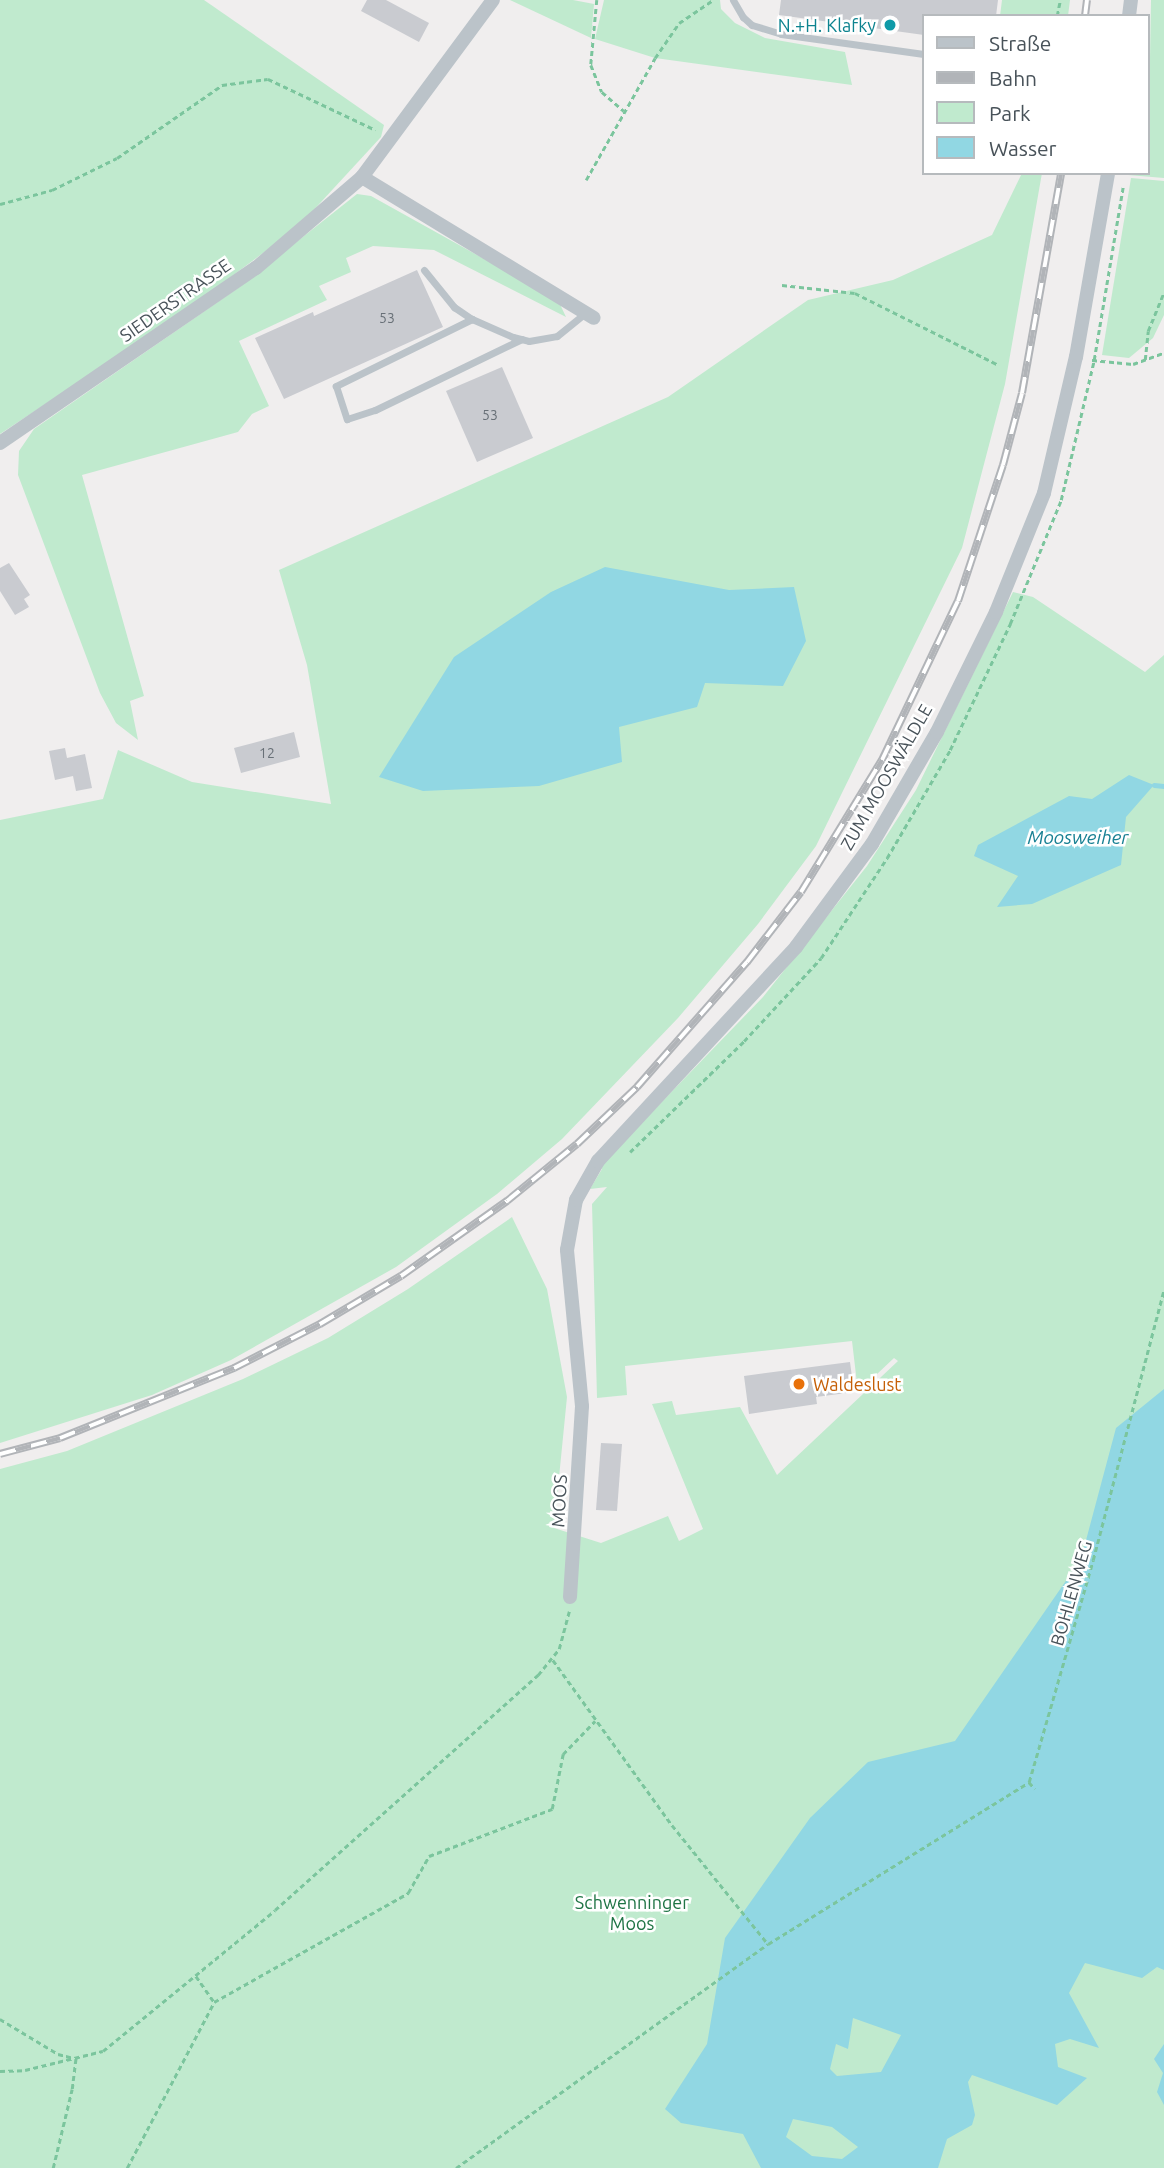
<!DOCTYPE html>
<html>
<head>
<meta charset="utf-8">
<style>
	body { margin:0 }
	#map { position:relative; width:1164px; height:2168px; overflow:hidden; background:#f0eeee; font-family:Ubuntu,sans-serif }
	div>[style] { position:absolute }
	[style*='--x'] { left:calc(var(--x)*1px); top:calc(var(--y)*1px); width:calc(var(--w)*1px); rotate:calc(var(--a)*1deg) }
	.green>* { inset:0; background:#c0eace }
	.water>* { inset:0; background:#91d7e3 }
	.stream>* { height:5px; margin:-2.5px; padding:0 2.5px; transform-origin:2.5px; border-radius:2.5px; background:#91d7e3 }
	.building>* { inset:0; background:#c9cbd0 }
	.path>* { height:2.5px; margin-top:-1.25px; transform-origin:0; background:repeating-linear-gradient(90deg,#7bc59d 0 5px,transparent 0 8.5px) }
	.service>* { height:7px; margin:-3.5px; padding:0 3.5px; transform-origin:3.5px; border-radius:3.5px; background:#bbc3c9 }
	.minor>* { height:14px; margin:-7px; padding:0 7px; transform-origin:7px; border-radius:7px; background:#bbc3c9 }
	.rail>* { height:8px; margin-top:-4px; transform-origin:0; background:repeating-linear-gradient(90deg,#fff 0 16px,#b1b4b8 0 32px); box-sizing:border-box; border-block:2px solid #b1b4b8 }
	.dots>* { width:19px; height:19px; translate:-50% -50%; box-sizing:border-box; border:4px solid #fff; border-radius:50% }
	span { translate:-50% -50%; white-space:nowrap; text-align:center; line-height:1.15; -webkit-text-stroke:5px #fff; paint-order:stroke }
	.number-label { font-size:14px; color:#687077 }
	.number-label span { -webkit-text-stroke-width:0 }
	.culture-label { font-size:18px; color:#0d838f }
	.right { translate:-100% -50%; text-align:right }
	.street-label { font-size:18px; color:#485259 }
	.food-label { font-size:18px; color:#c56008 }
	.left { translate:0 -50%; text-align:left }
	.park-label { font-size:18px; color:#1f7445 }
	.water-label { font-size:19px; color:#198194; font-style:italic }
	.legend { position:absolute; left:922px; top:14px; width:228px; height:161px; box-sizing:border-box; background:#fff; border:2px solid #b6babd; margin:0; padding:9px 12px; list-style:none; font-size:21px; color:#485259 }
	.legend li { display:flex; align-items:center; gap:14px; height:35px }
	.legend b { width:35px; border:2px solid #b6babd }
</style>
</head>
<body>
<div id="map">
	<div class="green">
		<div style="clip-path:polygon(0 0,204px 0,384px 125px,381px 137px,298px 227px,170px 322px,0 434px)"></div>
		<div style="clip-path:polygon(510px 0,573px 0,594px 4px,591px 38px)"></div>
		<div style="clip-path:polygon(604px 0,720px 0,721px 9px,735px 23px,765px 38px,845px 52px,852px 85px,655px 58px,595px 39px)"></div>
		<div style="clip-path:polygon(1002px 0,1070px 0,1068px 16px,1000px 16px)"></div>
		<div style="clip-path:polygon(1151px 0,1164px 0,1164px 178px,1128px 175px,1148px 173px)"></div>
		<div style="clip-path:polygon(1022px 173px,1042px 173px,1005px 384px,962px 548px,816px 846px,758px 924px,678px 1018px,562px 1139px,497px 1194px,396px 1267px,231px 1360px,152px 1395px,0 1443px,0 820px,103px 799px,118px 750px,192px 782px,331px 804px,307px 665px,279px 570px,668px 397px,808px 300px,893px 280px,992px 235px)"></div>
		<div style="clip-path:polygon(1131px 178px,1164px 181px,1164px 315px,1153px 338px,1129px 358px,1102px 355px)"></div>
		<div style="clip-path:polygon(357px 194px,371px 196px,558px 300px,566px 317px,434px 250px,373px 246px,346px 258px,351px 272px,319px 286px,327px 300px,239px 341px,269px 406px,252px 414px,238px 432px,82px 475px,144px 696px,130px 701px,138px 740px,116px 723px,100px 693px,18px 475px,19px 451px,34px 429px,241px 286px)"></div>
		<div style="clip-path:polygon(1013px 592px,1033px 597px,1145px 672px,1164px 655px,1164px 2168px,0 2168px,0 1469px,67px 1451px,243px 1379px,328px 1338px,408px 1289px,512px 1217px,547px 1289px,567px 1397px,554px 1528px,601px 1543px,668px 1516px,679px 1541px,703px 1529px,652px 1404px,672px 1401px,676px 1415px,740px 1407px,777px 1475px,898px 1361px,894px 1358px,858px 1392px,852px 1341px,625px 1366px,627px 1395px,597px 1398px,592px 1204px,607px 1187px,590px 1189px,602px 1169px,600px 1166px,763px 997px,867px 866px,916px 790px)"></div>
	</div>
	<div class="water">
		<div style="clip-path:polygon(605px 567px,729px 590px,794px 587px,806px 641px,783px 686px,705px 683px,697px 707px,619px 727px,622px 762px,539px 786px,423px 791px,379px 777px,454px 657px,551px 592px)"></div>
		<div style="clip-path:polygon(1129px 775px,1154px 785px,1126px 817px,1121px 865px,1032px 904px,997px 907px,1018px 876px,974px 856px,978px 845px,1069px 796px,1092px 799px)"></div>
		<div style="clip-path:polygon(evenodd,1164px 1389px,1164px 1970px,1157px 1967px,1142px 1978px,1085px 1963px,1069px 1993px,1099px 2048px,1070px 2039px,1055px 2044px,1058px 2067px,1087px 2078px,1057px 2105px,972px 2075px,968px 2082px,975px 2115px,972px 2125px,947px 2139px,938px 2168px,761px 2168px,743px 2134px,681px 2123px,665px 2109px,707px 2044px,725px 1938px,810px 1818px,868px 1762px,955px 1741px,1081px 1559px,1116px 1428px,1164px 1389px,853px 2018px,901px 2035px,881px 2072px,837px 2076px,830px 2069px,836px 2044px,848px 2049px,853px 2018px,1164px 1389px,793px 2119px,832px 2127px,858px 2147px,842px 2159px,812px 2156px,786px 2137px,793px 2119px)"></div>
		<div style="clip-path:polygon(1164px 2044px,1164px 2105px,1157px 2092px,1163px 2073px,1154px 2059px)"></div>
	</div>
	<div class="stream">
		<div style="--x:1154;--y:785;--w:10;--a:6"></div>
	</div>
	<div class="building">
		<div style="clip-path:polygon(367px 0,386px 0,429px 23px,419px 42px,361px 11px)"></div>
		<div style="clip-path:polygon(781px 0,998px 0,996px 16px,924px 16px,924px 35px,779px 15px)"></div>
		<div style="clip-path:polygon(417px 270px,443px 327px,284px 399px,255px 338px,313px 312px,314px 316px)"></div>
		<div style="clip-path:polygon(502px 367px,533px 438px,477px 462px,446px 391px)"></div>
		<div style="clip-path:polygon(9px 563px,30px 595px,24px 599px,29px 607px,15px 615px,0 591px,0 568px)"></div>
		<div style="clip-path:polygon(294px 732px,300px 757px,241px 773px,234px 748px)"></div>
		<div style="clip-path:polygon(65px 748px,67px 758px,85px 754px,92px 788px,76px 791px,73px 776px,55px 780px,49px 751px)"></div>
		<div style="clip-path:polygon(850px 1362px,854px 1392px,816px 1397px,817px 1404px,749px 1414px,744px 1376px)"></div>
		<div style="clip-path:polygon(601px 1443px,622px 1444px,617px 1511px,596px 1510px)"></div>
	</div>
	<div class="path">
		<div style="--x:597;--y:0;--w:65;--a:95.3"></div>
		<div style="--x:591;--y:65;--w:29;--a:68"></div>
		<div style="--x:602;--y:92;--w:29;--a:41"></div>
		<div style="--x:1057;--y:16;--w:16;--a:-79"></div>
		<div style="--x:586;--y:180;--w:140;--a:-60.5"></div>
		<div style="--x:655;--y:58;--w:42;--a:-55.6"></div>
		<div style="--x:679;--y:23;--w:41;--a:-34.1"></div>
		<div style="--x:0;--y:204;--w:54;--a:-15.1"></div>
		<div style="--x:52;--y:190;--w:72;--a:-26.2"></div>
		<div style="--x:117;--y:158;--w:128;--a:-34.8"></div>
		<div style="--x:222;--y:85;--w:46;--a:-7.4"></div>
		<div style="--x:268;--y:79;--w:119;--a:25.3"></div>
		<div style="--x:782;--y:285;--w:73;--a:6.3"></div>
		<div style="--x:855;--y:293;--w:161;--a:26.6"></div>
		<div style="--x:1092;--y:360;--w:41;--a:5.6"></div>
		<div style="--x:1133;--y:364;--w:33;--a:-20"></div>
		<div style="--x:1145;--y:360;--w:29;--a:-84"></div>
		<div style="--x:1148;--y:331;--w:42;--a:-67.7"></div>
		<div style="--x:630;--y:1152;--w:159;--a:-44.2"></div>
		<div style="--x:744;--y:1041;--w:113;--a:-47.1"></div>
		<div style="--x:821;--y:958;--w:120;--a:-56.6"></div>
		<div style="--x:887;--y:858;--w:125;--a:-59.7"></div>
		<div style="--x:950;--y:750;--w:140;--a:-64.5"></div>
		<div style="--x:1010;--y:624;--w:134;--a:-67.6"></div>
		<div style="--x:1061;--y:500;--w:144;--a:-76.7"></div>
		<div style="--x:1094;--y:360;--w:175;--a:-80.5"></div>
		<div style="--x:553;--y:1660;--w:203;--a:54.2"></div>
		<div style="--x:672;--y:1825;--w:153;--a:51.1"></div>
		<div style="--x:1029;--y:1782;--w:231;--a:-73.9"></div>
		<div style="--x:1093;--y:1560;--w:280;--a:-75.3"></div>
		<div style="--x:1029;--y:1782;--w:9;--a:49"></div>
		<div style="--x:196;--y:1976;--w:32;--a:55"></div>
		<div style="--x:0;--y:2019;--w:68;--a:31.1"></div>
		<div style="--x:58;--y:2054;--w:16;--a:14"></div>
		<div style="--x:0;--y:2071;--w:25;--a:-2"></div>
		<div style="--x:25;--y:2070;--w:80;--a:-13.7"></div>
		<div style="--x:103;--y:2051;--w:222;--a:-39.3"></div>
		<div style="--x:275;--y:1910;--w:353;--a:-41.8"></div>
		<div style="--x:538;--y:1675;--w:33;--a:-51"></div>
		<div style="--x:559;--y:1649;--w:39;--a:-75"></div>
		<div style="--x:53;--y:2168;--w:81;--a:-76.5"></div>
		<div style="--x:72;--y:2089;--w:31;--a:-83"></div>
		<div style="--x:127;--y:2168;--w:187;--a:-62.3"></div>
		<div style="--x:214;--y:2002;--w:223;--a:-29.3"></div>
		<div style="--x:408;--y:1893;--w:43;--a:-60.4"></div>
		<div style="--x:429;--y:1856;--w:132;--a:-20.9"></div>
		<div style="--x:552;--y:1809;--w:56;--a:-78.7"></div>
		<div style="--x:563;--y:1754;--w:46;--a:-45.9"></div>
		<div style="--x:456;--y:2168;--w:384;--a:-35.7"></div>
		<div style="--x:768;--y:1944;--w:307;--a:-31.8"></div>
	</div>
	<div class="service">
		<div style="--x:733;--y:0;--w:20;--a:60"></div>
		<div style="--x:743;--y:17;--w:12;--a:42"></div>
		<div style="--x:752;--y:25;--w:30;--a:17"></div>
		<div style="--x:781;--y:34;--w:144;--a:8"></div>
		<div style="--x:424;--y:270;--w:48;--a:51"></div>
		<div style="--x:454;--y:307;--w:22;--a:34"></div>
		<div style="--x:472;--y:319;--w:45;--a:23.7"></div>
		<div style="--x:513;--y:337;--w:16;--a:14"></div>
		<div style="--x:529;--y:341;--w:28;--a:-10"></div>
		<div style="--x:557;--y:336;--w:36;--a:-39"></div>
		<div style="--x:472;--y:319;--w:152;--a:153.8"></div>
		<div style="--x:336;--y:386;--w:35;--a:72"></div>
		<div style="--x:347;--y:419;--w:29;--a:-18"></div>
		<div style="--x:375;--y:410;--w:163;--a:-25.8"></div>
	</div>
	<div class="minor">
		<div style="--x:1129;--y:16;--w:16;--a:-83"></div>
		<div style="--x:362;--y:177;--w:271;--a:31.3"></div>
		<div style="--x:0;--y:443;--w:310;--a:-34.4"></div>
		<div style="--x:256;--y:268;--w:140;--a:-40.6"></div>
		<div style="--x:362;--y:177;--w:220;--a:-53.5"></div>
		<div style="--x:570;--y:1597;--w:191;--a:-86.4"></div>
		<div style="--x:582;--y:1406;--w:157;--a:-95.5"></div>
		<div style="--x:567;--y:1250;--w:51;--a:-79.8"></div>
		<div style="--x:576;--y:1200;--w:45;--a:-60.6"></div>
		<div style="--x:598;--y:1161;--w:292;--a:-47.2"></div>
		<div style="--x:796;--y:947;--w:128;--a:-53.6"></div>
		<div style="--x:872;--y:844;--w:129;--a:-59.9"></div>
		<div style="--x:937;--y:732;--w:134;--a:-63.8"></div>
		<div style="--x:996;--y:612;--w:128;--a:-68"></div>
		<div style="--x:1044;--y:493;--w:140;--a:-76.8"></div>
		<div style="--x:1076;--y:357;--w:187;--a:-80.1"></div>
	</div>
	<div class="rail">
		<div style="--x:1085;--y:16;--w:16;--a:-83"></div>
		<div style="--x:0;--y:1454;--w:62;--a:-14.9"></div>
		<div style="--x:60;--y:1438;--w:188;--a:-21.9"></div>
		<div style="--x:234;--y:1368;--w:97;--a:-27.1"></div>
		<div style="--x:320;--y:1324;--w:94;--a:-30.7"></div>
		<div style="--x:401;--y:1276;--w:130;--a:-35.3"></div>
		<div style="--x:507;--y:1201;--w:90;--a:-39.2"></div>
		<div style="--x:577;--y:1144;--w:83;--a:-43.5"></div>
		<div style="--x:637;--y:1087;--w:167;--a:-48.7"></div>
		<div style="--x:747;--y:962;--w:88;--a:-52.4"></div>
		<div style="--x:801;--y:892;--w:155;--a:-58.5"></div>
		<div style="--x:882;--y:760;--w:176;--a:-64.5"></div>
		<div style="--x:958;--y:601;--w:143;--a:-71.7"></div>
		<div style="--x:1003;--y:465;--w:74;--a:-75.2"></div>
		<div style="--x:1022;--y:393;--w:223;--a:-79.9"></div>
	</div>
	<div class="dots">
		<div style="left:890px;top:25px;background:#0f9aa8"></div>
		<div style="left:799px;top:1384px;background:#e8710a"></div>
	</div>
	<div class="number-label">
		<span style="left:387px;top:318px">53</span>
		<span style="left:490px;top:415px">53</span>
		<span style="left:267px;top:753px">12</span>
	</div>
	<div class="culture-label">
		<span class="right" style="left:876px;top:25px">N.+H. Klafky</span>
	</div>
	<div class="street-label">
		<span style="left:175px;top:300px;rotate:-35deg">SIEDERSTRASSE</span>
		<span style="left:886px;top:777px;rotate:-60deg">ZUM MOOSWÄLDLE</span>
		<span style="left:559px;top:1501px;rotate:-87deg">MOOS</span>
		<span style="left:1071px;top:1593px;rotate:-74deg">BOHLENWEG</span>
	</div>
	<div class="food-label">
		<span class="left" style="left:813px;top:1384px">Waldeslust</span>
	</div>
	<div class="park-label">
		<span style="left:632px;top:1913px">Schwenninger<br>Moos</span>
	</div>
	<div class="water-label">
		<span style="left:1078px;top:838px">Moosweiher</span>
	</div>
	<ul class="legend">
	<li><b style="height:9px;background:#bbc3c9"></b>Straße</li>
	<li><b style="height:9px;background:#b1b4b8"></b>Bahn</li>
	<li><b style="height:19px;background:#c0eace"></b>Park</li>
	<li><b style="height:19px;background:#91d7e3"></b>Wasser</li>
	</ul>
</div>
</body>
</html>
